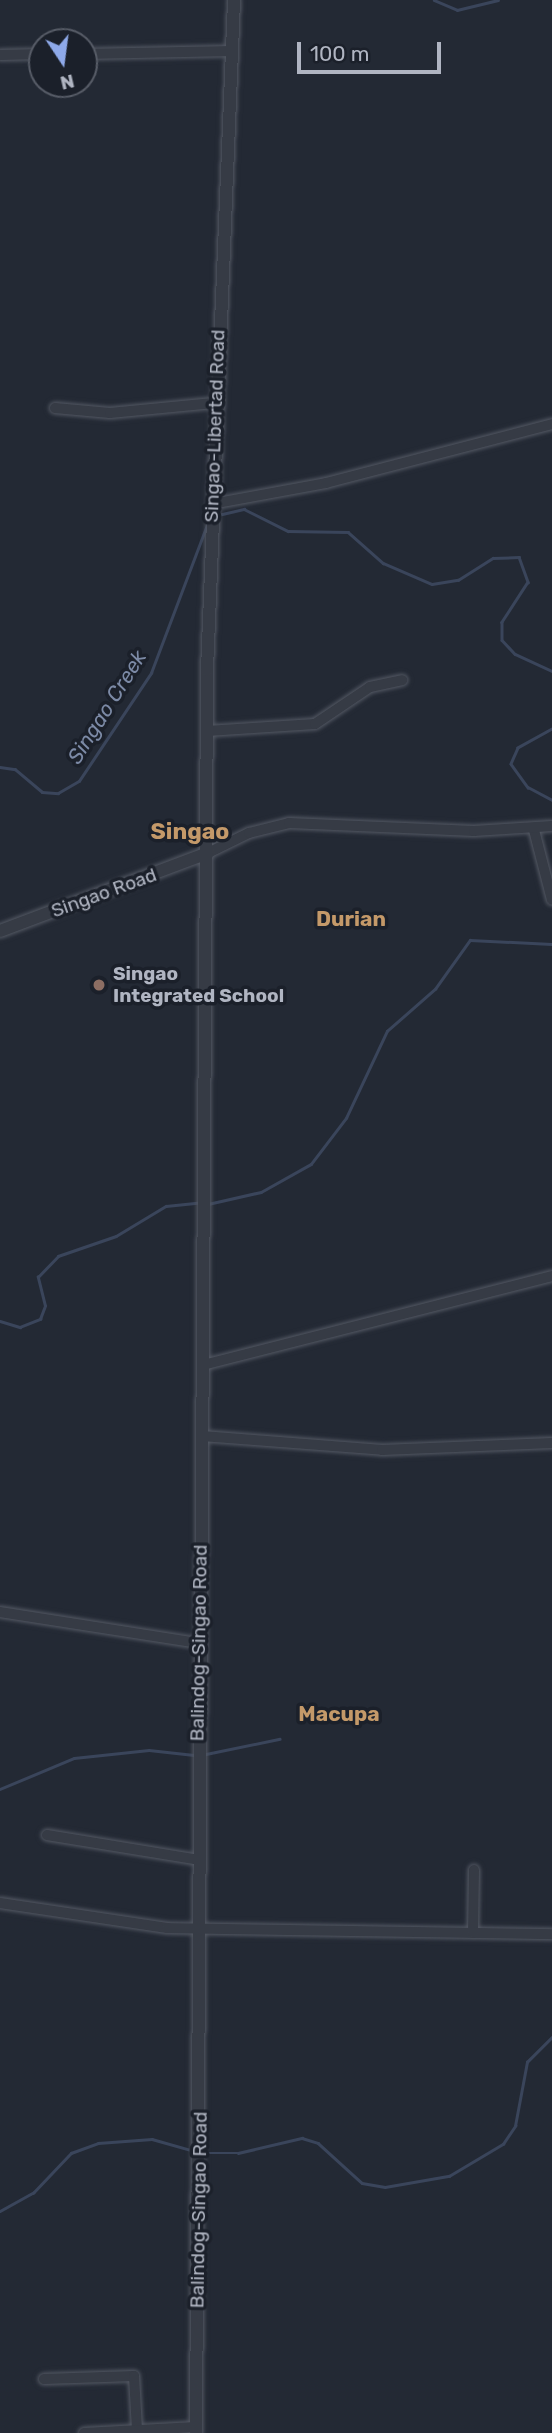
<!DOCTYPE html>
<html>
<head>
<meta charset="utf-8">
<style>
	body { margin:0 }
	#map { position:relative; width:552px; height:2433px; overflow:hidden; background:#232934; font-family:Rubik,sans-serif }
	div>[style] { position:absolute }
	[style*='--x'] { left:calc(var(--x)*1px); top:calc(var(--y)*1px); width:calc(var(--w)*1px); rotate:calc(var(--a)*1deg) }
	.stream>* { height:2.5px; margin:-1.25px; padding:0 1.25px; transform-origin:1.25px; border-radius:1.25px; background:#3a455b }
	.roads { filter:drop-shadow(0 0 2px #535863) drop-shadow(0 0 2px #535863) }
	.minor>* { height:10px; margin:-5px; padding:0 5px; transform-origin:5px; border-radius:5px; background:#363b45 }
	.tertiary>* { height:12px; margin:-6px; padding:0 6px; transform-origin:6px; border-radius:6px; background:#363b45 }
	.dots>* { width:19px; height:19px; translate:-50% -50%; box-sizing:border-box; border:4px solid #1b202a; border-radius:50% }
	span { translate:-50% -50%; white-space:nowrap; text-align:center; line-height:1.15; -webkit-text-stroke:7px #1b202a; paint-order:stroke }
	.street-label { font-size:19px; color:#b0b5c2 }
	.poi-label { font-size:19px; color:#b0b5c2; font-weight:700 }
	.left { translate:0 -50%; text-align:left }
	.water-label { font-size:21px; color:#7c8aa6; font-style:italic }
	.neighbourhood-label { font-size:21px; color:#c49969; font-weight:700 }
	.quarter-label { font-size:23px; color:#c49969; font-weight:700 }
	.north { position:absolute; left:28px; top:28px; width:70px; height:70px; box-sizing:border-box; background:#1b202a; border:2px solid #575c67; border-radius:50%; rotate:167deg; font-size:19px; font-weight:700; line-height:28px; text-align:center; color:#b0b5c2 }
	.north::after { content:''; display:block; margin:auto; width:24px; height:32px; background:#8ea9e9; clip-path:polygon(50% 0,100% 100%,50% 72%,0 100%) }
	.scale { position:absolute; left:297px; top:42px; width:144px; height:32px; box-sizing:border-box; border:4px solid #b0b5c2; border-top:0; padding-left:9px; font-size:21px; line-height:24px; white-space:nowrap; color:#b0b5c2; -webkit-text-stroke:5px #1b202a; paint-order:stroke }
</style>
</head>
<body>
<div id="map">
	<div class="stream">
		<div style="--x:434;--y:0;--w:25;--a:23"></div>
		<div style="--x:457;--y:10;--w:42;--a:-13.7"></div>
		<div style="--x:218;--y:515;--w:27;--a:-13"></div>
		<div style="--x:244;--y:509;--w:49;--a:26.6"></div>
		<div style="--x:288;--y:531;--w:60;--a:1"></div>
		<div style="--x:348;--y:532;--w:47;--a:41.5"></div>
		<div style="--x:383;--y:563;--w:53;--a:23.2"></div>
		<div style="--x:432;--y:584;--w:26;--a:-9"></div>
		<div style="--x:458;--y:580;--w:41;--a:-32.2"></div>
		<div style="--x:493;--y:558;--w:26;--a:-2"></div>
		<div style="--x:519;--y:557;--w:27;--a:70"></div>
		<div style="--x:528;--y:582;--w:48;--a:123"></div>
		<div style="--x:502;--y:622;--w:18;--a:90"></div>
		<div style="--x:502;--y:640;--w:19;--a:47"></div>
		<div style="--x:515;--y:654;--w:41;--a:24.7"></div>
		<div style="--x:552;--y:729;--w:39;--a:151"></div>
		<div style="--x:518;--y:748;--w:17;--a:114"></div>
		<div style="--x:511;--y:764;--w:29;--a:54"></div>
		<div style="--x:528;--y:787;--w:27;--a:28"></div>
		<div style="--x:0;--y:767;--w:15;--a:8"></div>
		<div style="--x:15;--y:769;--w:35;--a:40"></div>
		<div style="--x:42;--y:792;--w:16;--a:4"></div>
		<div style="--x:58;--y:793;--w:24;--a:-30"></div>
		<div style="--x:79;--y:781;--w:130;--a:-56.3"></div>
		<div style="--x:151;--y:673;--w:158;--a:-69.3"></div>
		<div style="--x:208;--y:1204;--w:54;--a:-12.8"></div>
		<div style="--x:261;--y:1192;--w:57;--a:-29.2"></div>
		<div style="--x:311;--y:1164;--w:58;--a:-52.7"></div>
		<div style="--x:346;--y:1118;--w:96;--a:-64.8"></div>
		<div style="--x:387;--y:1031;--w:64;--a:-41.2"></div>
		<div style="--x:435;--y:989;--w:60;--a:-54.5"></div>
		<div style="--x:470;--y:940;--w:82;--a:2.8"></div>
		<div style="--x:0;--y:1321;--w:21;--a:17"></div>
		<div style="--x:20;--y:1327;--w:22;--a:-22"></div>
		<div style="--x:40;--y:1319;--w:14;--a:-69"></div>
		<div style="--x:45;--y:1306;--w:30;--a:-104"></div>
		<div style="--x:38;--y:1277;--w:29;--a:-46"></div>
		<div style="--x:58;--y:1256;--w:61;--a:-19"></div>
		<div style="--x:116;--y:1236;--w:58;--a:-31"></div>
		<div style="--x:166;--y:1206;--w:31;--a:-6"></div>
		<div style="--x:206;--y:1754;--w:75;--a:-11.6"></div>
		<div style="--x:0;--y:1789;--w:80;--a:-22.7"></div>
		<div style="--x:74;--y:1758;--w:75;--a:-6.1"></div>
		<div style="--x:149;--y:1750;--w:45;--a:6.3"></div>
		<div style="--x:206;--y:2153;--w:32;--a:0"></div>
		<div style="--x:238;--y:2153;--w:66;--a:-13.2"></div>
		<div style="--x:302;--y:2138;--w:17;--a:17"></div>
		<div style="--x:318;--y:2143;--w:59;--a:42.3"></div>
		<div style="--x:362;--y:2183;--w:23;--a:10"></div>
		<div style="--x:385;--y:2187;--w:65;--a:-9.8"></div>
		<div style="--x:449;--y:2176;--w:63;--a:-30.7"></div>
		<div style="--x:503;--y:2144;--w:22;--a:-56"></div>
		<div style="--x:515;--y:2126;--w:65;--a:-79.4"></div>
		<div style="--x:527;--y:2062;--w:35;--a:-45"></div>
		<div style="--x:0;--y:2211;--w:38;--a:-29"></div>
		<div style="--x:33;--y:2193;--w:55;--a:-46.5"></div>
		<div style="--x:71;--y:2153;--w:29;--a:-20"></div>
		<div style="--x:98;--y:2143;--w:54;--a:-4.2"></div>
		<div style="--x:152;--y:2139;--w:44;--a:15.9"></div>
	</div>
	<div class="roads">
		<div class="minor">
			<div style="--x:84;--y:54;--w:149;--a:-1.2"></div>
			<div style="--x:0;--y:55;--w:42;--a:-1.4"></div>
			<div style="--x:55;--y:408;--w:55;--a:5.2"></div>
			<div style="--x:110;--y:413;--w:104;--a:-5.5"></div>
			<div style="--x:212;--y:504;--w:116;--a:-10.4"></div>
			<div style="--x:326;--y:483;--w:234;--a:-14.6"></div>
			<div style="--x:207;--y:731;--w:108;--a:-3.7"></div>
			<div style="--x:315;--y:724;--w:66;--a:-33.9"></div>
			<div style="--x:370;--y:687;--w:33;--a:-12"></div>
			<div style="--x:534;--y:830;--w:72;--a:75.6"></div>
			<div style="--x:208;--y:853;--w:46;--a:-26"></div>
			<div style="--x:249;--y:833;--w:41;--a:-14"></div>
			<div style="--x:289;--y:823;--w:185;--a:2.5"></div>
			<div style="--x:474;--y:831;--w:78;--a:-3.7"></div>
			<div style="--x:203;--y:1365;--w:360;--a:-14.3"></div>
			<div style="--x:202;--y:1436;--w:181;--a:4.4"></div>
			<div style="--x:382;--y:1450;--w:170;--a:-2.4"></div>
			<div style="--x:0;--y:1612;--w:201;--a:8.9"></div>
			<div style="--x:47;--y:1835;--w:154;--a:9.3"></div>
			<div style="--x:0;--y:1903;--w:169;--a:8.5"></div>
			<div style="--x:167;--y:1928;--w:385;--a:0.9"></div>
			<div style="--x:473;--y:1933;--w:63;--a:-89.1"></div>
			<div style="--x:44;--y:2379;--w:90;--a:-1.9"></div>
			<div style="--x:134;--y:2376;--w:54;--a:86.8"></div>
			<div style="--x:84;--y:2433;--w:112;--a:-3.1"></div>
		</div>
		<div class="tertiary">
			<div style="--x:0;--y:931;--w:222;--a:-20.6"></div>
			<div style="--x:196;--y:2433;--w:1763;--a:-89.64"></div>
			<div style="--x:207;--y:670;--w:671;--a:-87.69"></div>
		</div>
	</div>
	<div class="dots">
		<div style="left:99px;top:985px;background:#8d6e63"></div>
	</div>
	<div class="street-label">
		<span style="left:215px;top:426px;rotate:-88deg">Singao-Libertad Road</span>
		<span style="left:104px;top:893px;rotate:-20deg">Singao Road</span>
		<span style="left:199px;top:1643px;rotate:-89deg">Balindog-Singao Road</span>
		<span style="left:199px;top:2210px;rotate:-89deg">Balindog-Singao Road</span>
	</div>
	<div class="poi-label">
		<span class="left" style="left:113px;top:985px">Singao<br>Integrated School</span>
	</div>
	<div class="water-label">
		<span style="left:107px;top:707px;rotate:-58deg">Singao Creek</span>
	</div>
	<div class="neighbourhood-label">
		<span style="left:351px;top:919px">Durian</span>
		<span style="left:339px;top:1714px">Macupa</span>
	</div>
	<div class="quarter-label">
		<span style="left:190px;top:831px">Singao</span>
	</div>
	<div class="north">N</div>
	<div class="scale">100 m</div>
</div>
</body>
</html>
